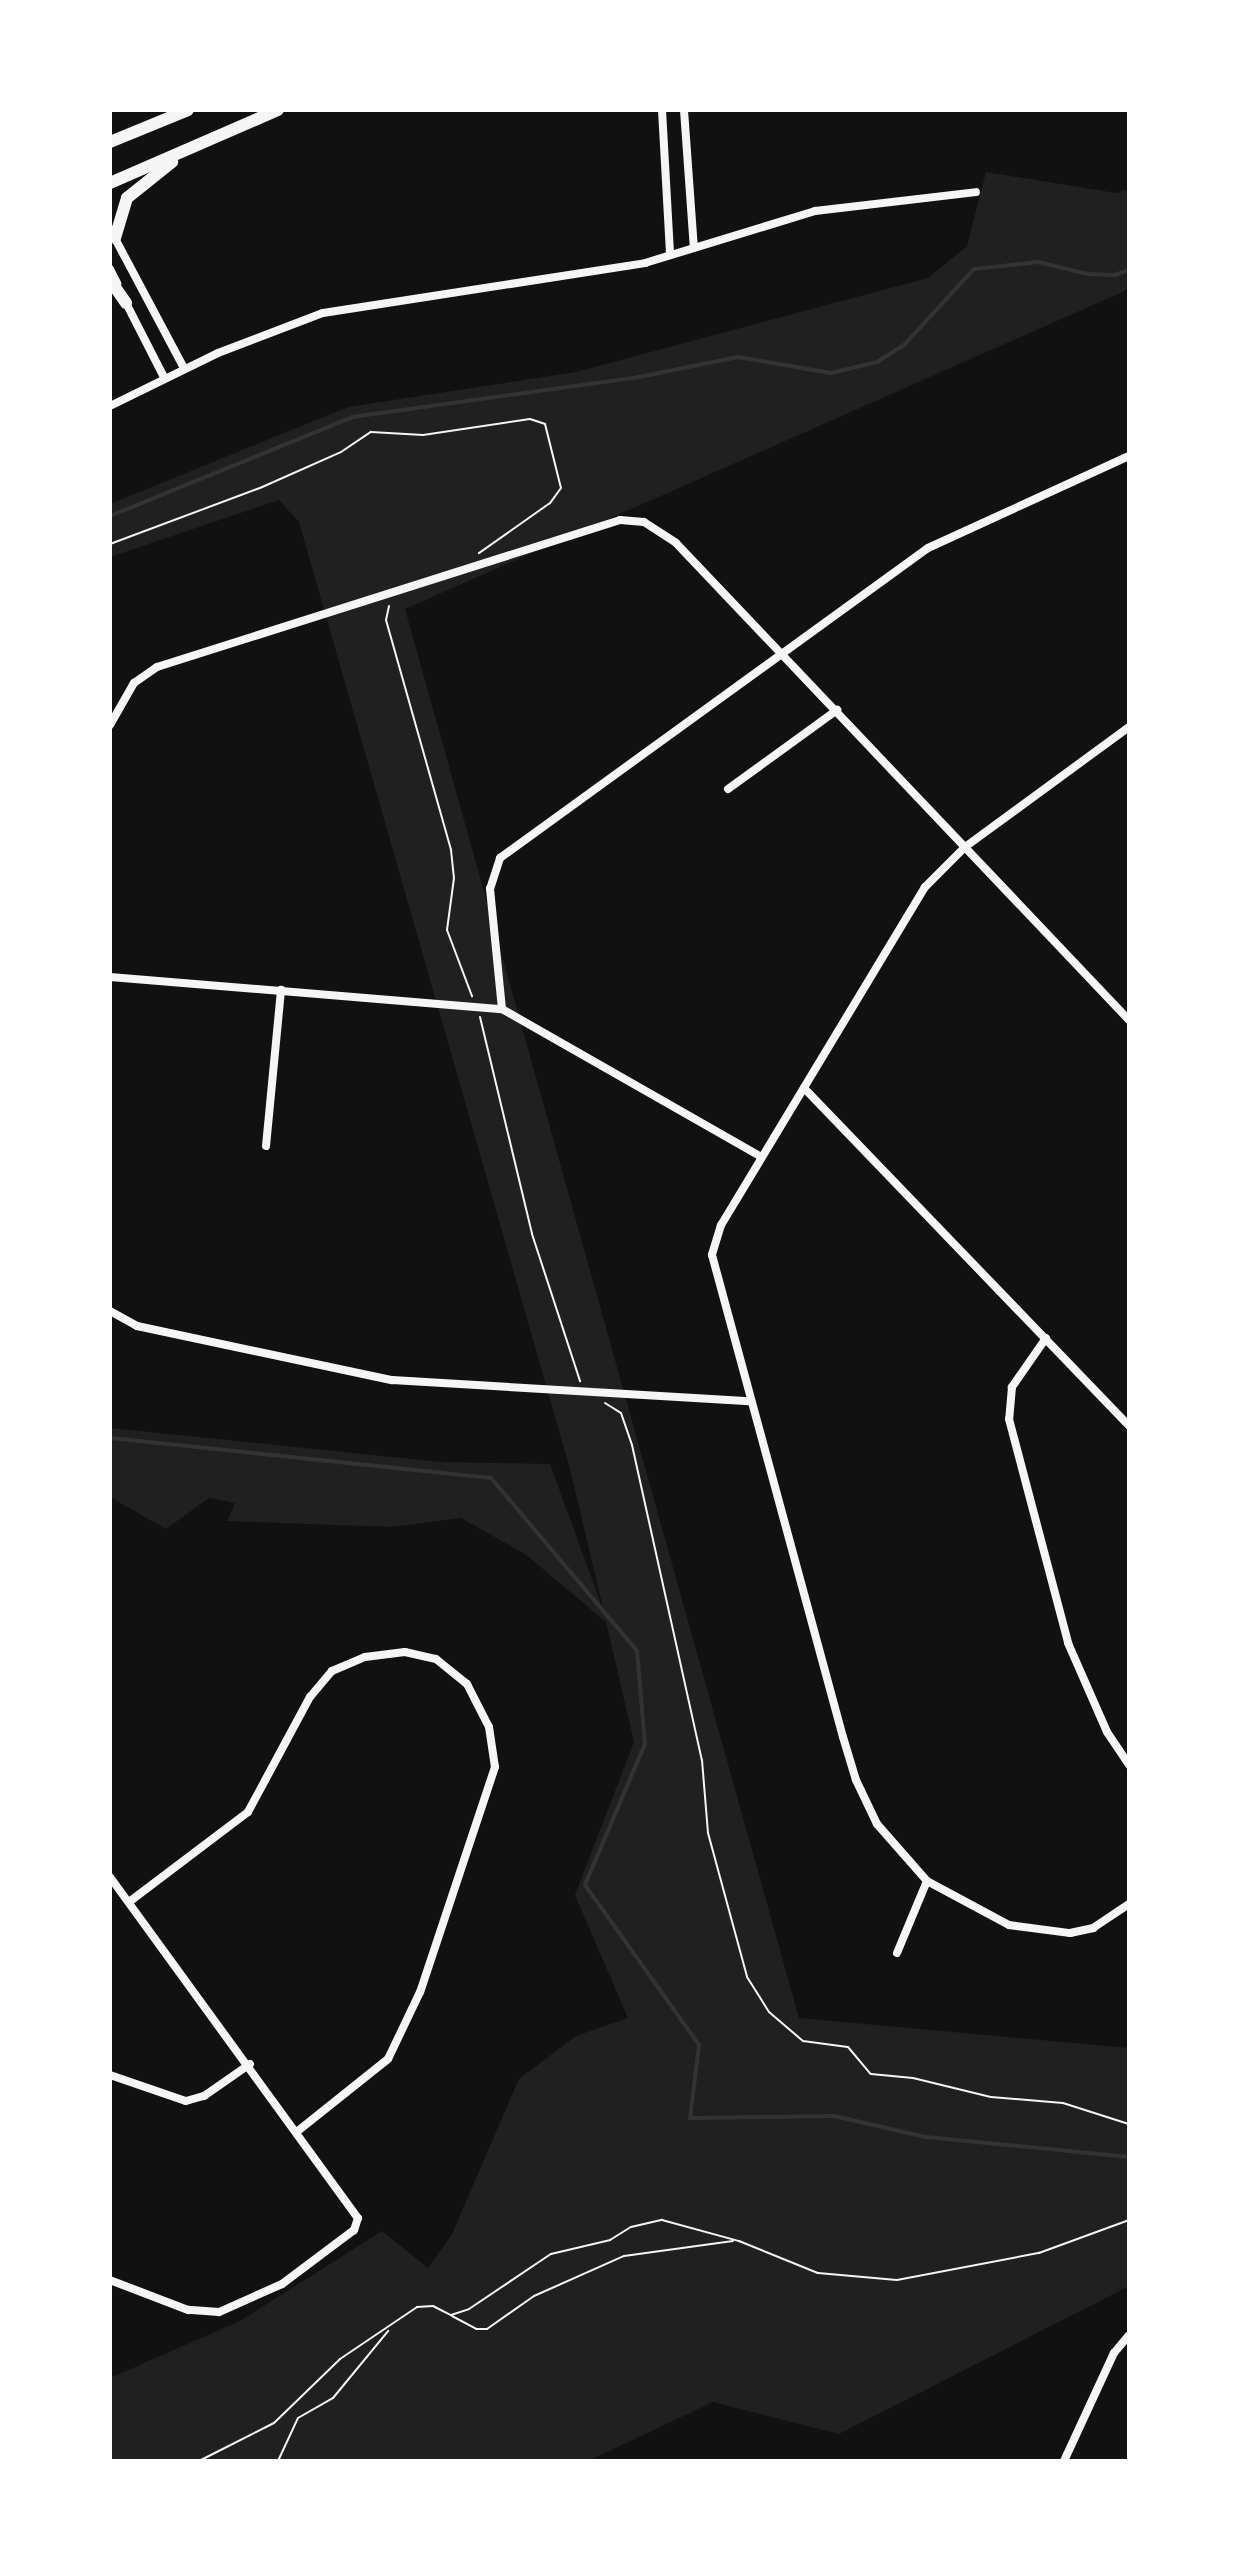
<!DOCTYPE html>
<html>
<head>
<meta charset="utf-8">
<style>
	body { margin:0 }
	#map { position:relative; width:1239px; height:2571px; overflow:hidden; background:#111; font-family:"Nunito Sans",sans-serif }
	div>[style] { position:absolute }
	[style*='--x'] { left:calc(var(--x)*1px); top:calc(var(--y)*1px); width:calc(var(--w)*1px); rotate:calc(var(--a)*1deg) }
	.green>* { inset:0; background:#202020 }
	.stream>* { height:4px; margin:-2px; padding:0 2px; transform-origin:2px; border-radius:2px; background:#333 }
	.path>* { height:2px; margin:-1px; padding:0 1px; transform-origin:1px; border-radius:1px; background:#f5f5f5 }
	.minor>* { height:8px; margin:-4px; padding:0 4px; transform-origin:4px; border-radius:4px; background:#f5f5f5 }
	.primary>* { height:12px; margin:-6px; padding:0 6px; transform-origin:6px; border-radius:6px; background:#f5f5f5 }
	span { translate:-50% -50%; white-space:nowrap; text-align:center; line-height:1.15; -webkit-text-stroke:7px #fff; paint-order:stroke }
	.frame { position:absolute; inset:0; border:112px solid #fff; pointer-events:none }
</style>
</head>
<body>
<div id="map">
	<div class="green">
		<div style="clip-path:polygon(986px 172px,1116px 193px,1129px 189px,1129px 289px,405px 609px,799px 2018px,1129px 2048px,1129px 2286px,839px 2434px,713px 2402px,588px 2461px,110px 2461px,110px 2378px,240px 2321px,382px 2231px,428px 2268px,451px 2236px,519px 2079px,576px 2036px,628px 2018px,575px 1895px,634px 1742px,606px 1622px,525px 1554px,461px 1518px,392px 1527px,227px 1521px,235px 1503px,209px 1498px,166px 1529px,110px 1497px,110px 1428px,441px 1462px,550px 1464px,604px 1612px,570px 1469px,299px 522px,279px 500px,110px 557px,110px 504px,348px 407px,576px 372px,928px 278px,967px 246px)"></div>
	</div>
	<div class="stream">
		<div style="--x:110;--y:516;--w:261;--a:-22.2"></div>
		<div style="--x:352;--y:417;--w:285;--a:-7.9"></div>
		<div style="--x:634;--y:378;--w:106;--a:-11.4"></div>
		<div style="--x:738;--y:357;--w:94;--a:9.8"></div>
		<div style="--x:831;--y:373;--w:47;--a:-13.4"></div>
		<div style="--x:877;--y:362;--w:32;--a:-32"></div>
		<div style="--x:904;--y:345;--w:103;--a:-47.4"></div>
		<div style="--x:974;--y:269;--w:64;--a:-6.2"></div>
		<div style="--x:1038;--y:262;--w:51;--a:13.5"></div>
		<div style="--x:1088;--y:274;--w:27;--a:2"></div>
		<div style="--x:1115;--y:275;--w:15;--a:-20"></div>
		<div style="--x:110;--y:1438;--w:383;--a:6"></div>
		<div style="--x:491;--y:1478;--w:226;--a:49.8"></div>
		<div style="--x:637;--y:1651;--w:93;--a:85.1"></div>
		<div style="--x:645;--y:1744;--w:153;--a:113.1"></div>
		<div style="--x:585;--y:1885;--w:196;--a:54.5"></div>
		<div style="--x:699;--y:2045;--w:74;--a:97"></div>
		<div style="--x:690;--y:2118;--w:144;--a:-0.8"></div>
		<div style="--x:834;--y:2116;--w:94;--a:12.9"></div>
		<div style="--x:926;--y:2137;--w:204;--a:5.6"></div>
	</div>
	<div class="path">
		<div style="--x:110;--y:544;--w:160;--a:-20.5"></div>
		<div style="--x:260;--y:488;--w:89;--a:-24"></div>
		<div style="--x:341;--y:452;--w:36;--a:-34"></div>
		<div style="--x:371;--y:432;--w:52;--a:3.3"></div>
		<div style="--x:423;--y:435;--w:108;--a:-8.5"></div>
		<div style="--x:530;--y:419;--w:16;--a:18"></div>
		<div style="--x:545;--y:424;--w:66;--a:76"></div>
		<div style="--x:561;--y:488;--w:19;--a:126"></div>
		<div style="--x:550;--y:503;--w:87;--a:144.8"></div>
		<div style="--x:389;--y:606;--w:14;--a:102"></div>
		<div style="--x:386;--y:620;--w:239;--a:74.2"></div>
		<div style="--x:451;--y:850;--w:28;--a:84"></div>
		<div style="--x:454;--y:878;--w:52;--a:97.7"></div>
		<div style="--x:447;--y:930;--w:71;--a:69.3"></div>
		<div style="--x:480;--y:1017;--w:223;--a:76.5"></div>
		<div style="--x:532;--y:1234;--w:155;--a:71.9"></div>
		<div style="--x:605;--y:1403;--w:19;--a:32"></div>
		<div style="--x:621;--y:1413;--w:34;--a:71"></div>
		<div style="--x:632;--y:1445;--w:323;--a:77.5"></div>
		<div style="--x:702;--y:1760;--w:73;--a:85.3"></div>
		<div style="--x:708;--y:1833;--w:149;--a:74.8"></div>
		<div style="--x:747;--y:1977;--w:41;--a:57.8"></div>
		<div style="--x:769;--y:2012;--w:45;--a:40.5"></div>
		<div style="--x:803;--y:2041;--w:45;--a:7.6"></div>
		<div style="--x:848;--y:2047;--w:35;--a:50"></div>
		<div style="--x:871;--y:2074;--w:42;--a:5.4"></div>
		<div style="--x:913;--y:2078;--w:80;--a:13.7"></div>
		<div style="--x:991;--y:2097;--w:72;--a:4.8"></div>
		<div style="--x:1063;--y:2103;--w:69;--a:17.7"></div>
		<div style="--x:452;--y:2316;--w:27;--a:28"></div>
		<div style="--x:476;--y:2329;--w:11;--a:0"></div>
		<div style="--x:487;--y:2329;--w:57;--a:-35.1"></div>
		<div style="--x:534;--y:2296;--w:98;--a:-24"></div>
		<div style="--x:624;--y:2256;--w:110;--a:-7.8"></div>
		<div style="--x:199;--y:2461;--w:84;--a:-26.9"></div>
		<div style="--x:274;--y:2423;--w:92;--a:-44.1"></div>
		<div style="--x:340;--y:2359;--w:93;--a:-34"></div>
		<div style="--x:417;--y:2307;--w:16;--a:-4"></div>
		<div style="--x:433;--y:2306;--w:20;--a:27"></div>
		<div style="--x:451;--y:2315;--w:19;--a:-18"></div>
		<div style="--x:469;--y:2309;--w:99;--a:-33.9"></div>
		<div style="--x:551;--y:2254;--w:61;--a:-13.3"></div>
		<div style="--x:610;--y:2240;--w:25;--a:-32"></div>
		<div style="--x:631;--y:2227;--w:32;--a:-13"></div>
		<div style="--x:662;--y:2220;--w:80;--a:15.3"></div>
		<div style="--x:739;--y:2241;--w:85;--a:22.1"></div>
		<div style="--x:818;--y:2273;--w:79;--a:5.1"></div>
		<div style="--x:897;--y:2280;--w:145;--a:-10.8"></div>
		<div style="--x:1039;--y:2253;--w:96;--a:-20.1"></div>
		<div style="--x:278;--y:2461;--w:47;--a:-65.1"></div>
		<div style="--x:298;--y:2418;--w:40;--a:-29.7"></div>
		<div style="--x:333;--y:2398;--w:87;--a:-50.6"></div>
	</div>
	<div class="minor">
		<div style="--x:662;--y:110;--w:145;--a:86.8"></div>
		<div style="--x:684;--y:110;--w:138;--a:85.9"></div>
		<div style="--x:110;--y:229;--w:157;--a:62"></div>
		<div style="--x:110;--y:269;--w:16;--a:63"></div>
		<div style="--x:124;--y:299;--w:88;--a:62.9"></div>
		<div style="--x:110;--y:406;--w:120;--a:-26.1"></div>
		<div style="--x:218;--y:353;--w:112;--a:-20.9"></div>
		<div style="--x:323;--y:313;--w:326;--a:-8.8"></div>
		<div style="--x:645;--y:263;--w:178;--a:-17"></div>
		<div style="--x:815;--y:211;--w:162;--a:-6.7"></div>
		<div style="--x:110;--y:725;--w:48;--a:-60.3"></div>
		<div style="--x:134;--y:683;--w:28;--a:-35"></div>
		<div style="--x:157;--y:667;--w:486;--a:-17.6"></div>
		<div style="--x:620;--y:520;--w:24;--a:5"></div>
		<div style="--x:644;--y:522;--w:38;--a:33"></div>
		<div style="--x:676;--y:543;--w:658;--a:46.48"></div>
		<div style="--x:1129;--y:727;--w:203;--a:143.8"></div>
		<div style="--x:965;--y:847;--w:57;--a:135"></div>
		<div style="--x:925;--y:887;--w:395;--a:121.1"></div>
		<div style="--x:721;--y:1225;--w:31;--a:107"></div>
		<div style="--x:712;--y:1255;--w:499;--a:74.8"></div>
		<div style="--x:843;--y:1737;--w:45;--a:73.2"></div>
		<div style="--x:856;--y:1780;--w:49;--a:64.5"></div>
		<div style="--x:877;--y:1824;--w:76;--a:48.7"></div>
		<div style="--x:927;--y:1881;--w:93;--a:28.2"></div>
		<div style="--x:1009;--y:1925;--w:62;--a:7.5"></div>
		<div style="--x:1070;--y:1933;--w:24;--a:-12"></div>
		<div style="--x:1093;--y:1928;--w:43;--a:-33.7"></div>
		<div style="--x:728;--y:789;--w:135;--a:-35.9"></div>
		<div style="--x:110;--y:977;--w:393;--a:4.7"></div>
		<div style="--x:502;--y:1009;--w:298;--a:29.7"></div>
		<div style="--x:502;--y:1009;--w:121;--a:-95.7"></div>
		<div style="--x:490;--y:889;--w:33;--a:-72"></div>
		<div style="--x:500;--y:858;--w:528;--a:-35.92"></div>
		<div style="--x:928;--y:548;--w:221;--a:-24.6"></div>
		<div style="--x:804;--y:1088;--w:469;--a:46.1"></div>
		<div style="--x:266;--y:1146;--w:157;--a:-84.5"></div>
		<div style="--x:110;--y:1311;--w:31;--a:29"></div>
		<div style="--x:137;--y:1326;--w:261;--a:12"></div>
		<div style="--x:392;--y:1380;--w:358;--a:3.4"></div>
		<div style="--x:1046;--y:1338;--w:60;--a:124.8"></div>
		<div style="--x:1012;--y:1387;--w:32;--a:95"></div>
		<div style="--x:1009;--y:1419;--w:232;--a:75.2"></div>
		<div style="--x:1068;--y:1643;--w:97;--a:66.3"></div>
		<div style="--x:1107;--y:1732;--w:40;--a:56"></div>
		<div style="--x:110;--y:1877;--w:422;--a:54"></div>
		<div style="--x:358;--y:2218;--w:13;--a:108"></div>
		<div style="--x:354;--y:2230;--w:90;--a:143.1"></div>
		<div style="--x:282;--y:2284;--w:69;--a:156"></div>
		<div style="--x:219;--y:2312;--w:31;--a:-176"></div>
		<div style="--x:188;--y:2310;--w:84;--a:-159"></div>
		<div style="--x:129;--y:1902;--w:149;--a:-37.1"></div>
		<div style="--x:248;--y:1812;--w:131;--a:-61.7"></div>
		<div style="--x:310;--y:1697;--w:34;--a:-50"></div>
		<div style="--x:332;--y:1671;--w:36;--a:-23"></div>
		<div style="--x:365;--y:1657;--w:40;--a:-7.1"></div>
		<div style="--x:405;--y:1652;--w:32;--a:13"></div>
		<div style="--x:436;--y:1659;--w:40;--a:39"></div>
		<div style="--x:467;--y:1684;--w:48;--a:62.9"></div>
		<div style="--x:489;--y:1727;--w:40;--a:81.5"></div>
		<div style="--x:495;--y:1767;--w:237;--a:108.4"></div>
		<div style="--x:420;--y:1992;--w:74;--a:115.5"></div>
		<div style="--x:388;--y:2059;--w:114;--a:141.4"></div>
		<div style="--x:897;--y:1953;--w:78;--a:-67.4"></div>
		<div style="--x:110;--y:2075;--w:80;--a:18.9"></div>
		<div style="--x:186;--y:2101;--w:19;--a:-16"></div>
		<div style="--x:204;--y:2096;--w:56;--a:-34.8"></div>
		<div style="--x:1064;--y:2461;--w:119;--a:-65.2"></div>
		<div style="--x:1114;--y:2353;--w:23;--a:-50"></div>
	</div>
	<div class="primary">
		<div style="--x:110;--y:142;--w:84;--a:-22.3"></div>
		<div style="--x:110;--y:183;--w:183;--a:-23.5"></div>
		<div style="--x:115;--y:238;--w:42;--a:-73.3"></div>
		<div style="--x:127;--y:198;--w:58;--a:-38.7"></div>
		<div style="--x:110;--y:280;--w:28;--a:55"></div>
	</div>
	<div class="frame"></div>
</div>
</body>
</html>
